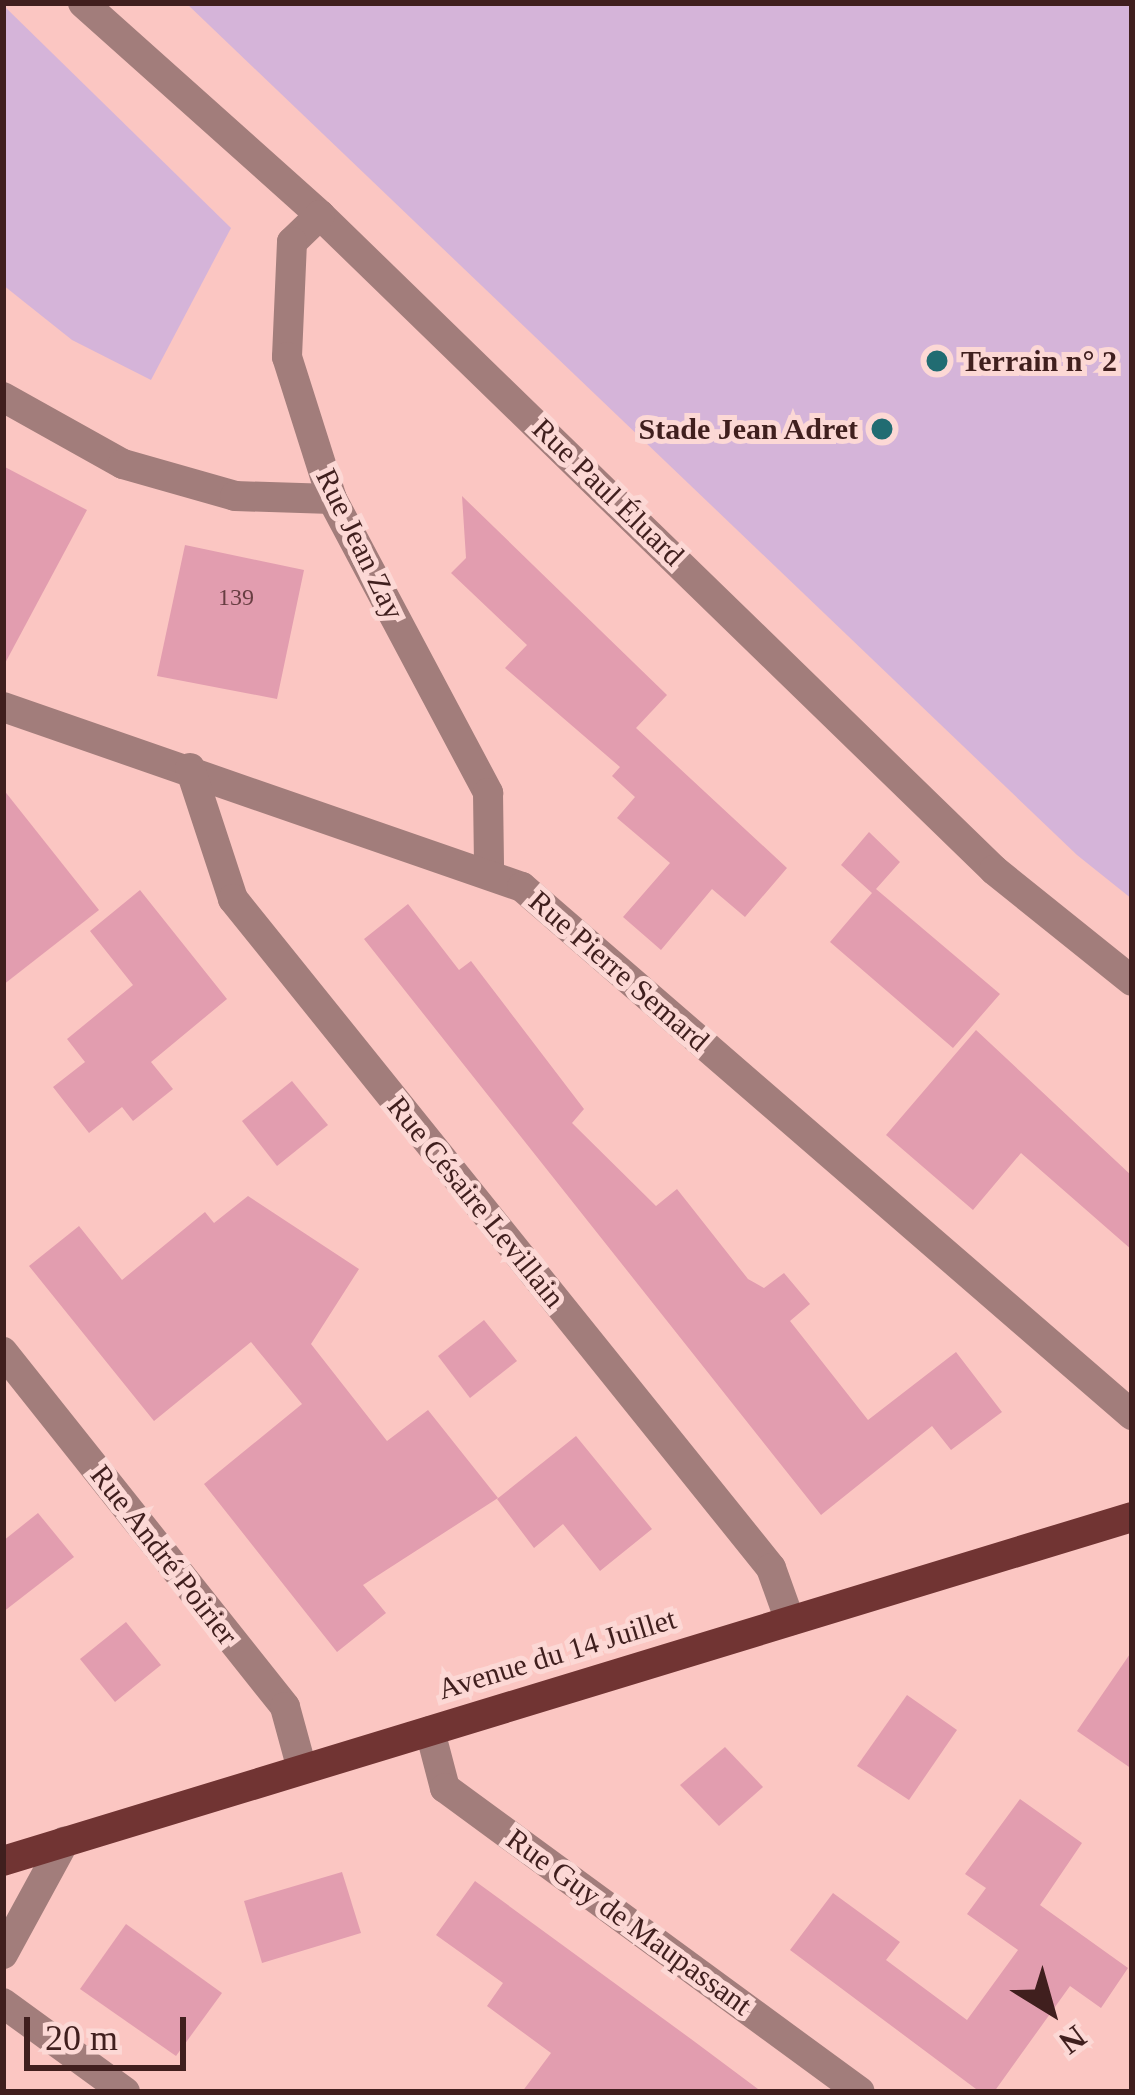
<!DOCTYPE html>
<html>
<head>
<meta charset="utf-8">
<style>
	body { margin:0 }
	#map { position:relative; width:1135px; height:2095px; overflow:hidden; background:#fbc6c2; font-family:Georgia,serif }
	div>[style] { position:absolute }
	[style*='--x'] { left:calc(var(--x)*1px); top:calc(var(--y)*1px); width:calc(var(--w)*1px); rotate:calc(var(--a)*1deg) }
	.green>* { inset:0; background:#d5b4d9 }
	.building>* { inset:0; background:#e29daf }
	.minor>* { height:30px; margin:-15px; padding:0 15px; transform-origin:15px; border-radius:15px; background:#a27d7b }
	.major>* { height:30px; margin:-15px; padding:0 15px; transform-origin:15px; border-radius:15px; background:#713433 }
	.dots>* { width:33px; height:33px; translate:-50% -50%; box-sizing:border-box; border:6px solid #fcd8d5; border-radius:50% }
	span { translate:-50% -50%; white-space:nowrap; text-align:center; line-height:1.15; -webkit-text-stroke:10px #fcd8d5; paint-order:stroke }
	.number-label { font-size:24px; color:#683e42 }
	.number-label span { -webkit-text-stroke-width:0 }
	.poi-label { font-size:30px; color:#401f1e; font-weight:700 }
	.left { translate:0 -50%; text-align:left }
	.right { translate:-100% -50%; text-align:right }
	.street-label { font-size:30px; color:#401f1e }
	.frame { position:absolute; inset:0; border:6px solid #401f1e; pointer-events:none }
	.north { position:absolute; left:991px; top:1951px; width:120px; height:120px; -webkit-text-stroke:9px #fcd8d5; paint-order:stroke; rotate:143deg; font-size:33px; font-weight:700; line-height:48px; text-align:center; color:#401f1e }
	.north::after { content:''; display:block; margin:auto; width:42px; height:54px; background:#401f1e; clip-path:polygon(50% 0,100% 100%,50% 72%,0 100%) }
	.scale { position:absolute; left:24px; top:2017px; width:162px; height:54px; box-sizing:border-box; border:6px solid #401f1e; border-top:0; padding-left:15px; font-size:36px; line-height:42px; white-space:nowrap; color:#401f1e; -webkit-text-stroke:9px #fcd8d5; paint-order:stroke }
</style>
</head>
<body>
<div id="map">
	<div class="green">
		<div style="clip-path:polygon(186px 3px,1132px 3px,1132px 899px,1077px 855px)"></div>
		<div style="clip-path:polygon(3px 5px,231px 228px,151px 380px,72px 340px,3px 285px)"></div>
	</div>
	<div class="building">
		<div style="clip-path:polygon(3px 466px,87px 510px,3px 667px)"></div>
		<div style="clip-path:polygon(462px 496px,667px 695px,636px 728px,787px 868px,745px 917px,712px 889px,661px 950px,623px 917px,670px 863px,617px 818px,635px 797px,612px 776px,620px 767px,505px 668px,527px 645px,451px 573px,466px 558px)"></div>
		<div style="clip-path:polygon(185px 545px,304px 570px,277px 699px,157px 676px)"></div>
		<div style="clip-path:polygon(3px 789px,99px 910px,3px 985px)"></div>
		<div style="clip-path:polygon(869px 832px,900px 862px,876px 889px,1000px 994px,953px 1048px,830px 942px,872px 893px,841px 865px)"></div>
		<div style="clip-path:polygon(140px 890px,227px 999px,151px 1062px,173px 1089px,133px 1121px,122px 1107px,89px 1133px,53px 1087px,85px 1062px,67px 1039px,133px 985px,90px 931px)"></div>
		<div style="clip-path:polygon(408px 904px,459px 970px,471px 961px,584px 1109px,572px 1123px,656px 1206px,677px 1189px,748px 1279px,764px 1288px,784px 1273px,810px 1304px,790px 1321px,868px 1420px,956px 1352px,1002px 1412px,951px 1450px,932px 1426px,821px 1515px,364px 939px)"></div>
		<div style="clip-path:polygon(976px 1030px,1132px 1176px,1132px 1250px,1021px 1153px,973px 1210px,886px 1135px)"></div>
		<div style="clip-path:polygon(292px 1081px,328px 1125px,277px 1166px,242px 1121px)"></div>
		<div style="clip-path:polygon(248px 1196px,359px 1269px,311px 1344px,387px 1441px,428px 1410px,498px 1498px,363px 1585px,386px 1613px,337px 1652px,204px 1484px,302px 1404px,251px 1342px,154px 1421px,29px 1266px,79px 1226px,122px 1280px,205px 1212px,214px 1223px)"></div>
		<div style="clip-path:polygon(484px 1320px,517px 1361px,470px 1398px,438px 1356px)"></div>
		<div style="clip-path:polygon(576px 1436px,652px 1529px,600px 1571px,563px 1524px,534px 1548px,497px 1499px)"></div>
		<div style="clip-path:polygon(38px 1513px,74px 1557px,3px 1612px,3px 1541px)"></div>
		<div style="clip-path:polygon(126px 1622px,161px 1665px,115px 1702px,80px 1659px)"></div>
		<div style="clip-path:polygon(1132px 1651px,1132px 1769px,1077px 1731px)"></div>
		<div style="clip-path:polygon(907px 1695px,957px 1730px,909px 1800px,857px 1766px)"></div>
		<div style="clip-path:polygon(725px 1747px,763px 1787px,719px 1826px,680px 1785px)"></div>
		<div style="clip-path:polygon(1020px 1799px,1082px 1843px,1040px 1905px,1128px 1968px,1101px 2008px,1070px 1986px,994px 2092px,980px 2092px,790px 1950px,833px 1893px,900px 1942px,886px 1960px,967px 2020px,1018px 1950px,967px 1914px,986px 1888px,965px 1874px)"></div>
		<div style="clip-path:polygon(342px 1872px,361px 1933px,262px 1963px,244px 1901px)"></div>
		<div style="clip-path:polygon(475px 1881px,691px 2039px,762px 2092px,522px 2092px,551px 2053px,487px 2006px,503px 1983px,436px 1935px)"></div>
		<div style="clip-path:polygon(126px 1924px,222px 1993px,176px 2056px,80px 1989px)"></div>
	</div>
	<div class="minor">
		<div style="--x:83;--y:3;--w:318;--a:41.8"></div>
		<div style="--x:320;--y:215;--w:940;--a:44.18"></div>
		<div style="--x:994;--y:870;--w:177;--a:38.8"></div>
		<div style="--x:320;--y:215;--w:39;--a:136"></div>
		<div style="--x:292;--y:242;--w:115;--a:92.5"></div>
		<div style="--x:287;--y:357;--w:149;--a:72.4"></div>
		<div style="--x:332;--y:499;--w:333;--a:62"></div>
		<div style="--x:488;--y:793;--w:76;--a:89.2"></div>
		<div style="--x:3;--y:397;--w:137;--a:29.2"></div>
		<div style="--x:123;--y:464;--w:116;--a:15.9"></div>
		<div style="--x:235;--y:496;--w:97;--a:1.8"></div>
		<div style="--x:3;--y:707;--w:549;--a:19.13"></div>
		<div style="--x:522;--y:887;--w:807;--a:40.88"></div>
		<div style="--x:190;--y:768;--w:138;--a:71.8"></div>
		<div style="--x:233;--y:899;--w:858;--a:51.19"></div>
		<div style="--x:771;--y:1568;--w:56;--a:70.3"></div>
		<div style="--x:3;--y:1352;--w:453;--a:51.5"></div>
		<div style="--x:285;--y:1707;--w:64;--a:74.7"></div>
		<div style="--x:430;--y:1731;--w:59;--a:75.3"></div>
		<div style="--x:445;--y:1788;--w:514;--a:36.22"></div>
		<div style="--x:3;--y:1954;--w:128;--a:-61.4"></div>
		<div style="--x:3;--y:2003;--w:151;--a:36.1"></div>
	</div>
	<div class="major">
		<div style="--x:3;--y:1861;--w:1180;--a:-16.95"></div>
	</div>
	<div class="dots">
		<div style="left:937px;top:361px;background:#216c72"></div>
		<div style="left:882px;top:429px;background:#216c72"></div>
	</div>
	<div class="number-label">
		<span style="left:236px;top:598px">139</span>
	</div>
	<div class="poi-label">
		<span class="left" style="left:961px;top:361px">Terrain n° 2</span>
		<span class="right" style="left:858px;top:429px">Stade Jean Adret</span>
	</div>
	<div class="street-label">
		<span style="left:608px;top:492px;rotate:44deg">Rue Paul Éluard</span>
		<span style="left:360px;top:544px;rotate:64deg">Rue Jean Zay</span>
		<span style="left:619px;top:971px;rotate:41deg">Rue Pierre Semard</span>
		<span style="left:476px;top:1202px;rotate:51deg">Rue Césaire Levillain</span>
		<span style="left:164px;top:1555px;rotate:52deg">Rue André Poirier</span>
		<span style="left:557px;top:1654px;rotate:-17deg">Avenue du 14 Juillet</span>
		<span style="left:629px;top:1922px;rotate:36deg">Rue Guy de Maupassant</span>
	</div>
	<div class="frame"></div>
	<div class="north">N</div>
	<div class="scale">20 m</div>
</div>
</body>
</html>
